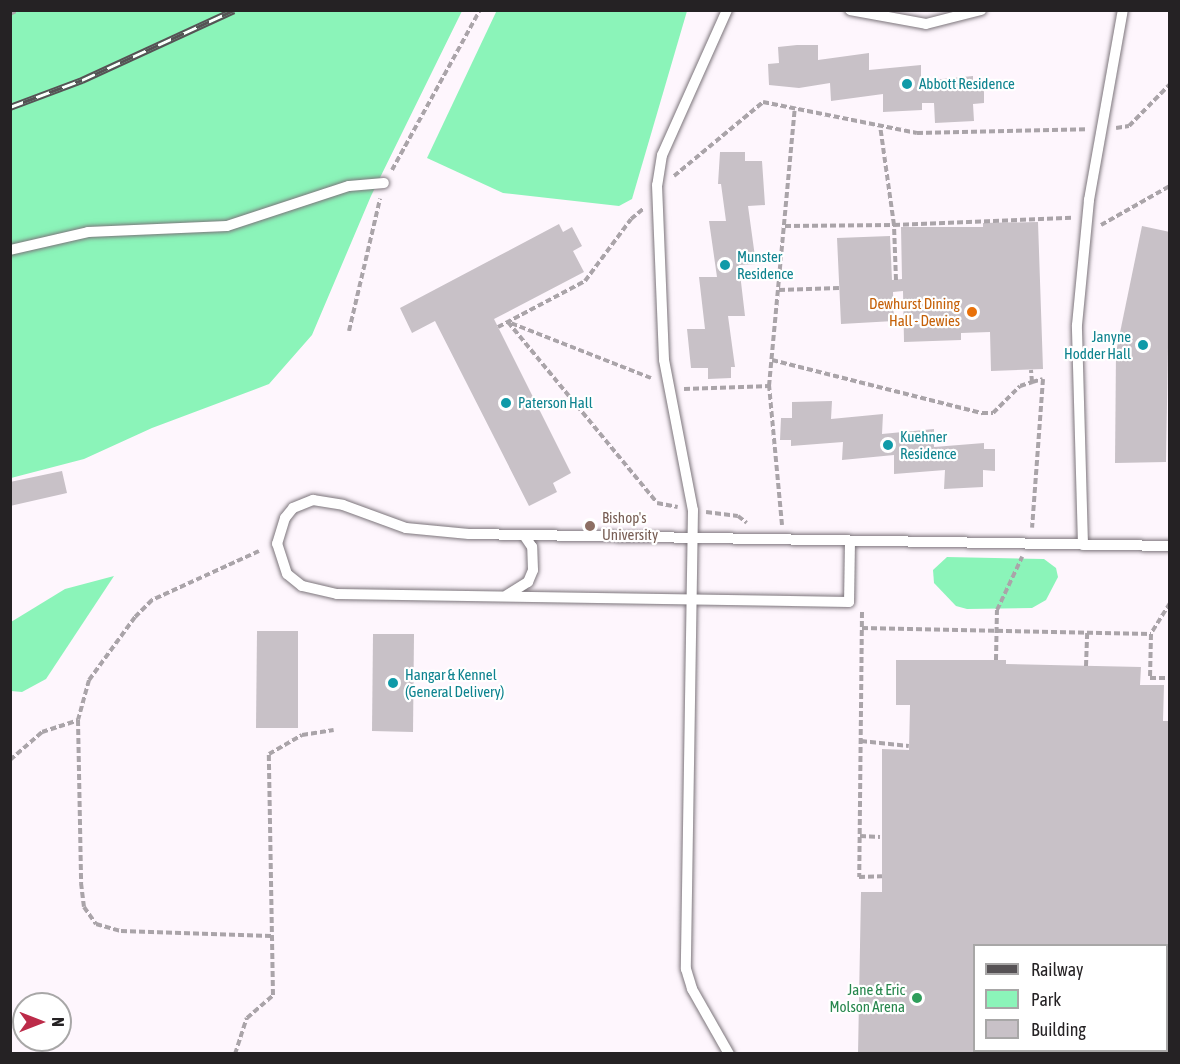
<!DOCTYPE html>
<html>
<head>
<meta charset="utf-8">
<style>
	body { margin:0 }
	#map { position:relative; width:1180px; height:1064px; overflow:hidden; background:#fef6fd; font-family:"Asap Condensed",sans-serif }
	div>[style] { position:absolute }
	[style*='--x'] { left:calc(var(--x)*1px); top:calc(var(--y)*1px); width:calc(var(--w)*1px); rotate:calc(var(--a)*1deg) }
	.green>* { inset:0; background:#8bf4b9 }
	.building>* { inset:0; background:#c8c1c7 }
	.path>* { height:4px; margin-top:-2px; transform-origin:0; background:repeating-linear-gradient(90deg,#aaa4a9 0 6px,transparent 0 9px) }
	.roads { filter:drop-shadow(0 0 2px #7c757b) drop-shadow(0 0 2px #7c757b) }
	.service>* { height:10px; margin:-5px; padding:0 5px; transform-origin:5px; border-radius:5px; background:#fff }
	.rail>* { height:7px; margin-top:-3.5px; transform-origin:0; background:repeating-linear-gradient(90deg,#fff 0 14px,#565255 0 28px); box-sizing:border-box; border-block:2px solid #565255 }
	.dots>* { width:16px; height:16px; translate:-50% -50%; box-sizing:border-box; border:3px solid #fff; border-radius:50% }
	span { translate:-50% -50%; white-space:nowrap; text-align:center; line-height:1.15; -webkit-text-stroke:4.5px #fff; paint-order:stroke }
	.culture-label { font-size:15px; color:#0d838f }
	.left { translate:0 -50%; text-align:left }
	.right { translate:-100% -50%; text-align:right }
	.food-label { font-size:15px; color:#c56008 }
	.education-label { font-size:15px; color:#785e54 }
	.leisure-label { font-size:15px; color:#27864d }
	.frame { position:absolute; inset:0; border:12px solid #252224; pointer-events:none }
	.legend { position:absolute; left:973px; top:944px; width:195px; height:108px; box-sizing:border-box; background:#fff; border:2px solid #a8a7a7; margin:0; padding:8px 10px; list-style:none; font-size:18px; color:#252224 }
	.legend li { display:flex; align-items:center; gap:12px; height:30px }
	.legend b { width:30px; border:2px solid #a8a7a7 }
	.north { position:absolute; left:12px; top:992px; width:60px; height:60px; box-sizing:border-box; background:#fff; border:2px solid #a8a7a7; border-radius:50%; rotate:90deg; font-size:16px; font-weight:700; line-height:24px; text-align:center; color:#252224 }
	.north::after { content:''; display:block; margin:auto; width:21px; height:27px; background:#bc2b49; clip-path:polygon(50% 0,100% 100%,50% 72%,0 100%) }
</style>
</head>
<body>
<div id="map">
	<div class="green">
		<div style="clip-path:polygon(497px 10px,687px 11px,632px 199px,619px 206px,503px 193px,427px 158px)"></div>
		<div style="clip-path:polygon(11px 11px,462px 11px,371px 196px,312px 335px,269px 384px,152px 428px,84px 459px,11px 478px)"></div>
		<div style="clip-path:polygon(947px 557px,1044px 559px,1056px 568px,1058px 577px,1046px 600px,1032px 608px,967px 609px,956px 606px,934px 583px,933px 570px)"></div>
		<div style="clip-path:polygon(114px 576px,46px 679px,22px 692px,11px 691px,11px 622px,65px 589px)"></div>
	</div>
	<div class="building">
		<div style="clip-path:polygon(797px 45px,818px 45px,818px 60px,869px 53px,869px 70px,921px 65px,921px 81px,973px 76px,973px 81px,984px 81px,984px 103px,973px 104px,974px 121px,935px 123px,934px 103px,922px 103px,922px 110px,883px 112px,883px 94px,831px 101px,830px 83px,799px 88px,769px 85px,768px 64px,779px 63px,778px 47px)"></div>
		<div style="clip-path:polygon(720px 152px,745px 152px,745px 161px,762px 161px,765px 205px,748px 206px,756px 264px,739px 265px,745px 316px,728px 316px,735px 367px,731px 367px,731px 378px,708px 379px,708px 368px,691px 368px,687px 329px,705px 329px,699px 277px,717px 277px,709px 221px,726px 221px,721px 184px,718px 184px)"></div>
		<div style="clip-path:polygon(1038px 222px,1043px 369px,991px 371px,990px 332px,961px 333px,961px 340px,904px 342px,903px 291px,893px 292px,894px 321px,841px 324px,837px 238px,890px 236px,892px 280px,902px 279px,901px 227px,983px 227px,983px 223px)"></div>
		<div style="clip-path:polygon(559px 224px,563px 232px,572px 227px,582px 246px,573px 251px,584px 272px,494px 319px,571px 473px,553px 483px,557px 492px,529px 506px,435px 321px,412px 333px,400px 308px)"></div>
		<div style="clip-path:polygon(1142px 226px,1170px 232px,1166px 462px,1115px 463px,1116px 352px)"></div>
		<div style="clip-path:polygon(832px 401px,831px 419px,883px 414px,882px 434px,934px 429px,934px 447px,984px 443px,984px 449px,995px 449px,995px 471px,983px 470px,983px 487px,944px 489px,945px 470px,894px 474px,894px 455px,842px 460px,843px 442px,791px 446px,791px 440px,780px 440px,781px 418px,792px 418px,792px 402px)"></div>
		<div style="clip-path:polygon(62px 471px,67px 493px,10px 506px,10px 482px)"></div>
		<div style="clip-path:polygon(257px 631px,298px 631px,298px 728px,256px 728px)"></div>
		<div style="clip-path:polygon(373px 634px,414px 634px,413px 732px,372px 731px)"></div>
		<div style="clip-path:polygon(896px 660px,1006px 660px,1006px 664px,1141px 667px,1140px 685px,1164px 685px,1163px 721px,1170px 721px,1170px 1020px,1166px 946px,974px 946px,974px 1050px,1137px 1050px,1137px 1054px,858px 1054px,861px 892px,882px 892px,882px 749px,909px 750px,910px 705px,896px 705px)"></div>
	</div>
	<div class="path">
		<div style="--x:10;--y:14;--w:9;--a:-27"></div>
		<div style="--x:1116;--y:128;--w:13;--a:-9"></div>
		<div style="--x:1129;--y:126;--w:59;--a:-45.7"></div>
		<div style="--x:392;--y:170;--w:183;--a:-61.2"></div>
		<div style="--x:674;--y:176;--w:116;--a:-39.7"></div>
		<div style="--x:763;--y:102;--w:157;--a:11.4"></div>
		<div style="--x:917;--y:133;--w:170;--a:-1.3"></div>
		<div style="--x:1101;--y:225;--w:79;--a:-29.5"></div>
		<div style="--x:785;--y:226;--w:109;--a:-0.5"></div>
		<div style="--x:894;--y:225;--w:100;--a:-98"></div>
		<div style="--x:896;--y:280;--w:55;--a:-92.1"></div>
		<div style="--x:894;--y:225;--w:178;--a:-2.3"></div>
		<div style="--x:779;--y:290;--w:60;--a:-1.9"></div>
		<div style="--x:498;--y:327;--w:98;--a:-27.9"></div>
		<div style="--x:585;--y:281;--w:77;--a:-53.4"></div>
		<div style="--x:631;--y:219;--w:16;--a:-40"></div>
		<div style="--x:349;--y:331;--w:136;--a:-76.8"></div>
		<div style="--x:772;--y:360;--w:217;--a:14.2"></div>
		<div style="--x:982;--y:413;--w:11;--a:0"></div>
		<div style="--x:993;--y:413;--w:38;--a:-45"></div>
		<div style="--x:1020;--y:386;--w:13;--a:-18"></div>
		<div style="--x:1032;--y:382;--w:12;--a:-95"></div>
		<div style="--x:651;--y:378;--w:154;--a:-158.6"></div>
		<div style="--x:508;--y:322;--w:234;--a:50.5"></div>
		<div style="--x:657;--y:503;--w:21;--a:11"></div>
		<div style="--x:1032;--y:382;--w:11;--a:-15"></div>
		<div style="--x:1043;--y:379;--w:149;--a:94.2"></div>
		<div style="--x:684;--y:389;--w:85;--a:-2"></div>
		<div style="--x:706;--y:512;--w:32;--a:7"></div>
		<div style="--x:738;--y:516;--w:11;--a:38"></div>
		<div style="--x:782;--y:525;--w:140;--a:-95.3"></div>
		<div style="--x:769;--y:386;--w:280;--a:-84.7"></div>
		<div style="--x:259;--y:551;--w:118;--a:155.4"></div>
		<div style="--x:152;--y:600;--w:24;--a:135"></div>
		<div style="--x:135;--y:617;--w:78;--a:126.1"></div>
		<div style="--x:89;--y:680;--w:41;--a:105.4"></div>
		<div style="--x:78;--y:720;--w:163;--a:88.9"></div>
		<div style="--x:81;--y:883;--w:24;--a:83"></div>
		<div style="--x:84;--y:907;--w:21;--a:55"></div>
		<div style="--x:96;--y:924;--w:26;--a:16"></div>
		<div style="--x:121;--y:931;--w:151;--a:1.9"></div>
		<div style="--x:1170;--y:603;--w:36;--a:122"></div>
		<div style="--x:1151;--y:634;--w:44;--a:91.3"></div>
		<div style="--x:1150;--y:678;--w:20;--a:0"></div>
		<div style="--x:862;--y:612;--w:265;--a:90.6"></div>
		<div style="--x:859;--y:877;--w:23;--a:-2"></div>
		<div style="--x:862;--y:628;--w:289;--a:1.2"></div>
		<div style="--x:996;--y:660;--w:50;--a:-88.9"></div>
		<div style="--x:997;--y:610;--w:59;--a:-64.7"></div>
		<div style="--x:1086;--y:666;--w:33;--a:-88"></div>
		<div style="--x:861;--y:741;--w:48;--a:5.9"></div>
		<div style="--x:10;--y:760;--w:43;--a:-41.2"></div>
		<div style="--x:42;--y:732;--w:38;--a:-18"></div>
		<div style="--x:860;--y:836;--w:20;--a:3"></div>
		<div style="--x:235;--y:1054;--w:38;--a:-72"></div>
		<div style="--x:247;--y:1018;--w:35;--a:-41"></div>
		<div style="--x:273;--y:995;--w:241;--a:-91"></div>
		<div style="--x:269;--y:754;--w:38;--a:-30"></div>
		<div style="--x:302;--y:735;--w:32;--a:-9"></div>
	</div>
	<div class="roads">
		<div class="service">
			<div style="--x:727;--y:10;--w:159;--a:114.1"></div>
			<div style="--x:662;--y:155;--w:30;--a:99"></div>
			<div style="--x:657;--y:185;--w:175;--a:87.7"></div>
			<div style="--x:664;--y:360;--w:153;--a:79.1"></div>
			<div style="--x:693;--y:510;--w:459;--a:90.9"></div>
			<div style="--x:686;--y:969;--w:21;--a:73"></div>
			<div style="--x:692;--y:989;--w:75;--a:60.4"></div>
			<div style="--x:850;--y:10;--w:77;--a:10.4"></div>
			<div style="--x:926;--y:24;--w:57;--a:-14.3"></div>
			<div style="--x:10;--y:250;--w:80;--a:-13"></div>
			<div style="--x:88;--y:232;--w:139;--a:-2.5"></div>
			<div style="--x:227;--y:226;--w:128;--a:-18.2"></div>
			<div style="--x:349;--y:186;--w:35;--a:-5"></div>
			<div style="--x:850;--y:541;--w:61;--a:90.9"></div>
			<div style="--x:849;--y:602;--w:512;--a:-179.1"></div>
			<div style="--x:337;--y:594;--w:36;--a:-167"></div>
			<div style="--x:302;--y:586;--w:19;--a:-141"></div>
			<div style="--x:287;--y:574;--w:32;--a:-108"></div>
			<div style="--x:277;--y:544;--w:27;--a:-73"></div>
			<div style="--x:285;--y:518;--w:13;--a:-51"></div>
			<div style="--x:293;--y:508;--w:22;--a:-22"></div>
			<div style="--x:313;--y:500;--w:30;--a:9"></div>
			<div style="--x:343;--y:505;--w:67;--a:20.1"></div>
			<div style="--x:406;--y:528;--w:63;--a:5.4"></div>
			<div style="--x:469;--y:534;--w:701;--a:0.98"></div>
			<div style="--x:1083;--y:545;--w:220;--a:-91.6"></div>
			<div style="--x:1077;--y:325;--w:126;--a:-84.5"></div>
			<div style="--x:1089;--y:200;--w:193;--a:-79.9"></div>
			<div style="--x:507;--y:595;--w:25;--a:-32"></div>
			<div style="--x:528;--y:582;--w:13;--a:-67"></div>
			<div style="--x:533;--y:570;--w:23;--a:-92"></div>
			<div style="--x:532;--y:547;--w:14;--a:-124"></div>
		</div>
	</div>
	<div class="rail">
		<div style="--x:10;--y:107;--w:77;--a:-20.6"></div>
		<div style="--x:82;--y:80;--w:167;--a:-24.7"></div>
	</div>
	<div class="dots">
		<div style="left:907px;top:84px;background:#0f9aa8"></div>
		<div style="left:725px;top:265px;background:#0f9aa8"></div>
		<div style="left:972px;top:312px;background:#e8710a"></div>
		<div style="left:1143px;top:345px;background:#0f9aa8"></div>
		<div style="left:506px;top:403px;background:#0f9aa8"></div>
		<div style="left:888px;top:445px;background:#0f9aa8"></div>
		<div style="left:590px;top:526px;background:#8d6e63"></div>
		<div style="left:393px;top:683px;background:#0f9aa8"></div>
		<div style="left:917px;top:998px;background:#2e9e5b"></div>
	</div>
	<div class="culture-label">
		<span class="left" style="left:919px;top:84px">Abbott Residence</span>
		<span class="left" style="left:737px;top:265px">Munster<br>Residence</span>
		<span class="right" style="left:1131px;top:345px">Janyne<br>Hodder Hall</span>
		<span class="left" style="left:518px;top:403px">Paterson Hall</span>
		<span class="left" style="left:900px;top:445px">Kuehner<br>Residence</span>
		<span class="left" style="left:405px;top:683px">Hangar &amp; Kennel<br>(General Delivery)</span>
	</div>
	<div class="food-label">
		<span class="right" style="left:960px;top:312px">Dewhurst Dining<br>Hall - Dewies</span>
	</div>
	<div class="education-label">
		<span class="left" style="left:602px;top:526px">Bishop's<br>University</span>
	</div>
	<div class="leisure-label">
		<span class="right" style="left:905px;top:998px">Jane &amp; Eric<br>Molson Arena</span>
	</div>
	<div class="frame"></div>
	<ul class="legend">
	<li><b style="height:8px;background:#565255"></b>Railway</li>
	<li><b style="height:16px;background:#8bf4b9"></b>Park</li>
	<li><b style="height:16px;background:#c8c1c7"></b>Building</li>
	</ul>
	<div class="north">N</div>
</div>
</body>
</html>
